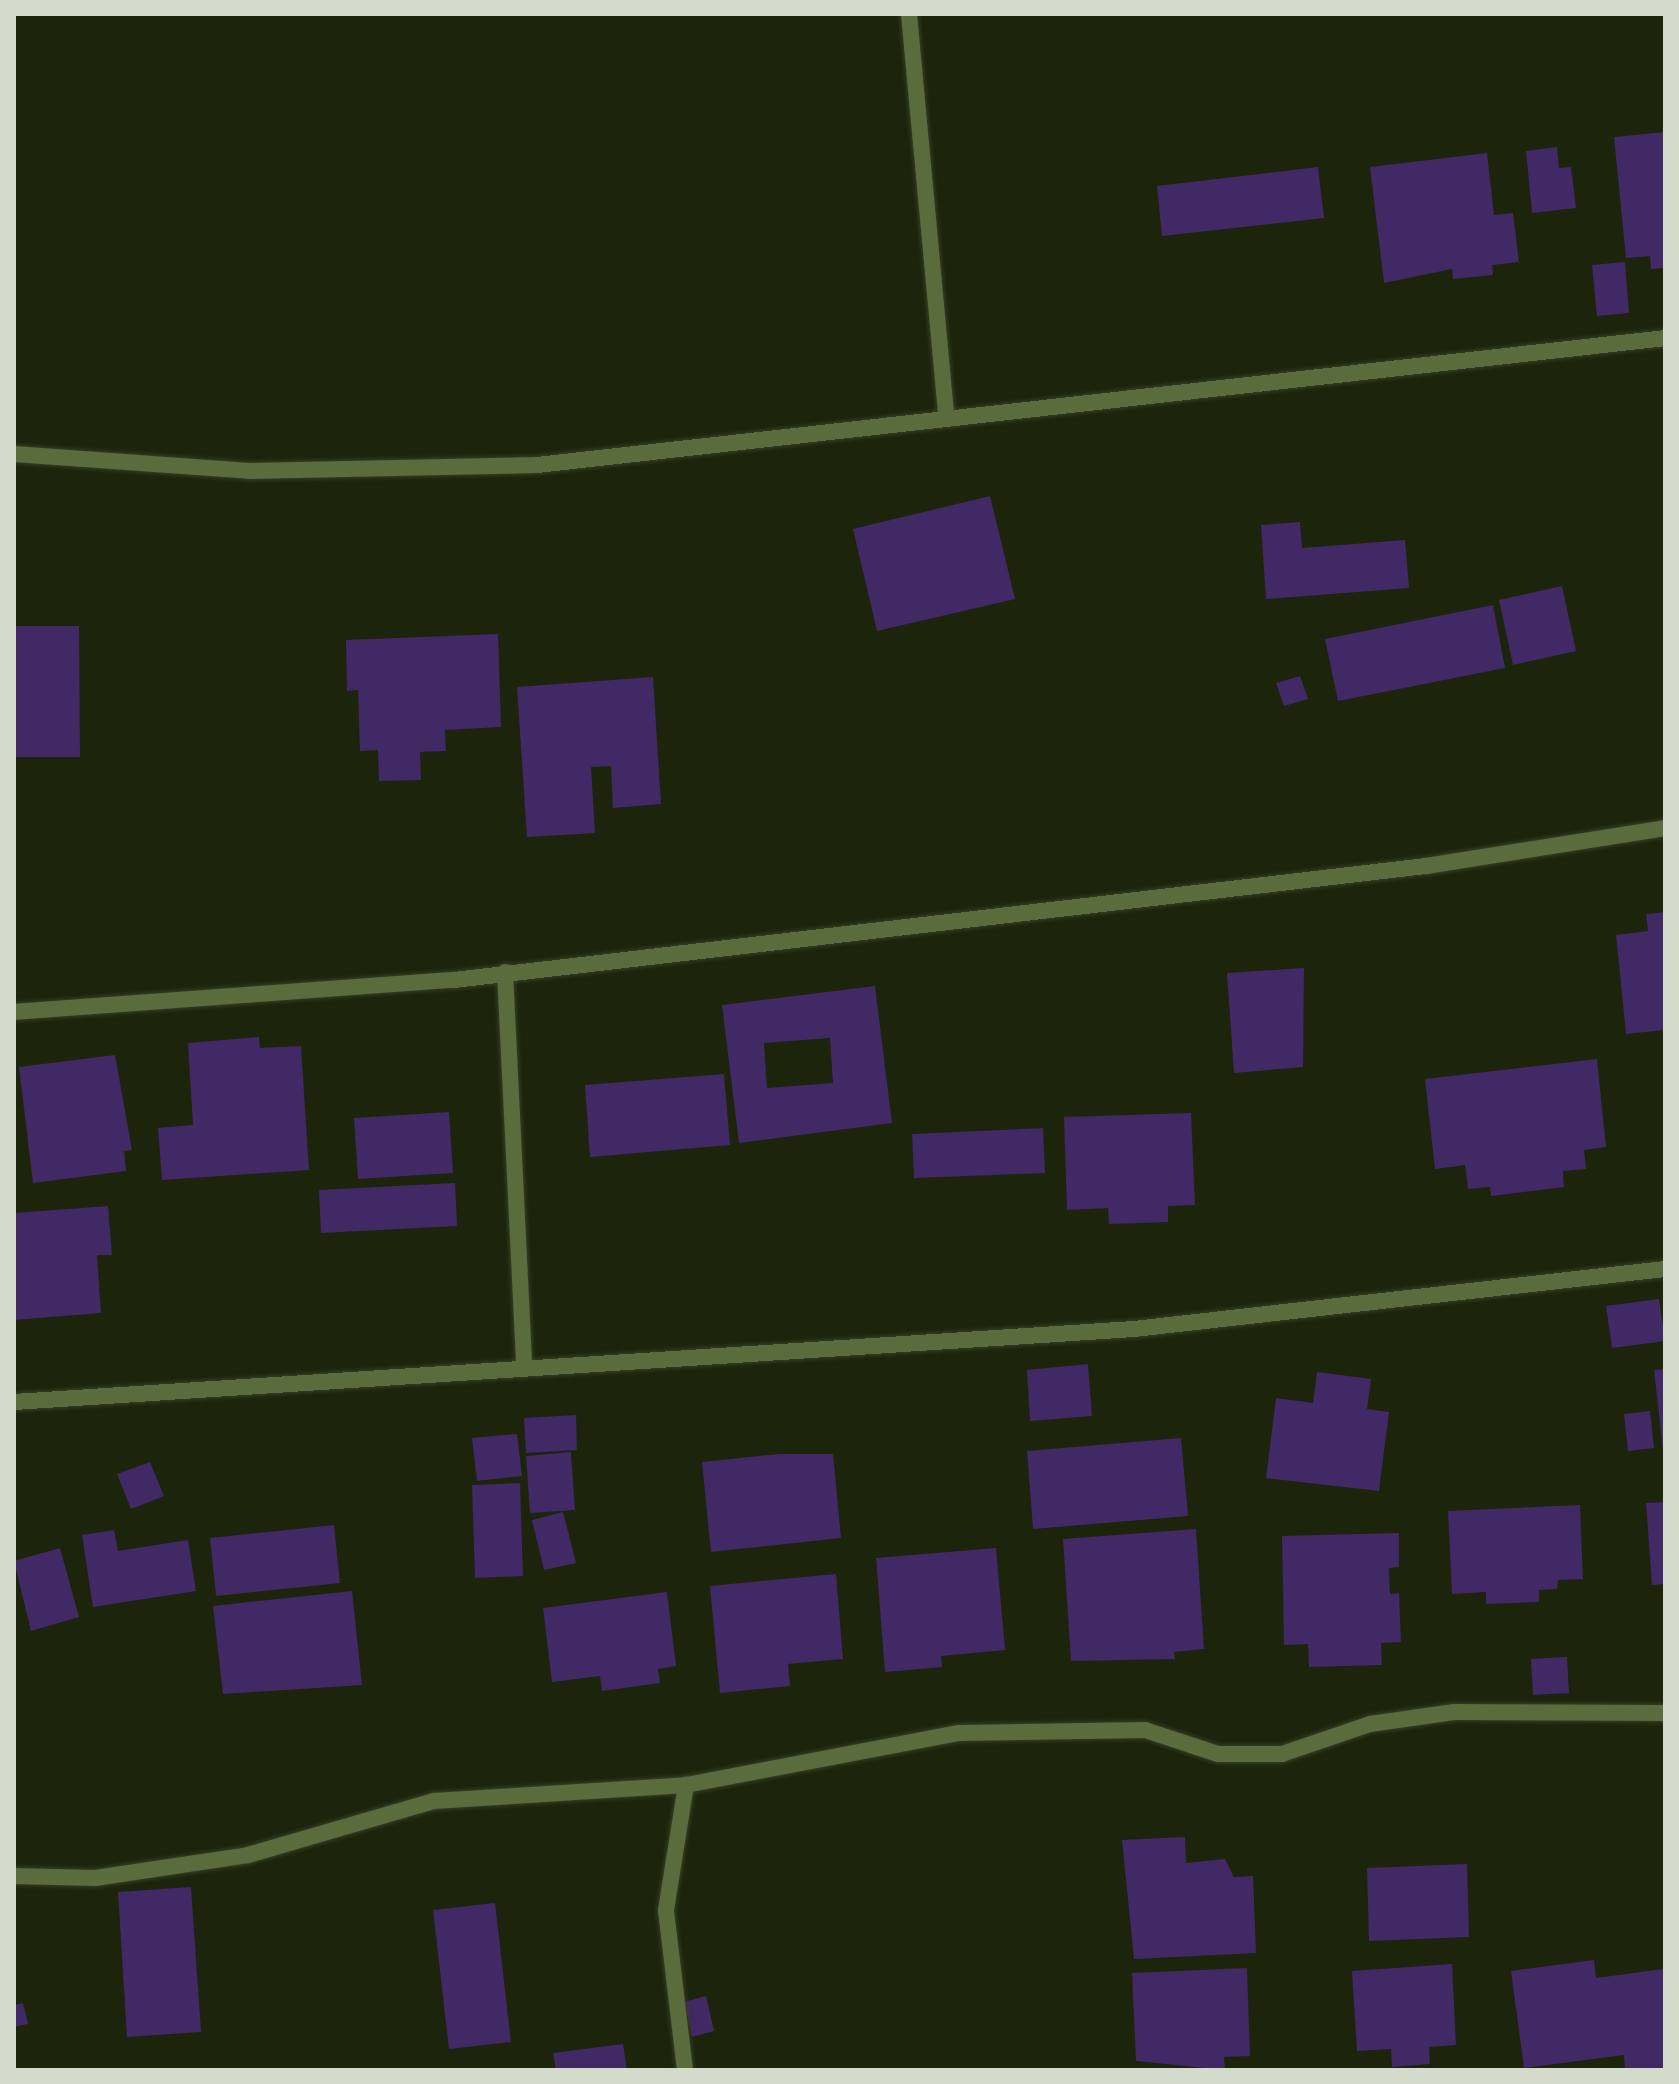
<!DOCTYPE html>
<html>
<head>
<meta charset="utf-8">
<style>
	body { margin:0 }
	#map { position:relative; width:1679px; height:2084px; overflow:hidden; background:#1c240b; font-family:Karla,sans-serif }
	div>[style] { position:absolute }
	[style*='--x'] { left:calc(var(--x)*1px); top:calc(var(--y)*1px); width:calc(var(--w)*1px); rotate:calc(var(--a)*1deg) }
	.building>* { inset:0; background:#402965 }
	.roads { filter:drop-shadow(0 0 2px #363e26) drop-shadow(0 0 2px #363e26) }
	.street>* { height:16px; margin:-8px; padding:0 8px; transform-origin:8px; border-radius:8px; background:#5a6b3c }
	span { translate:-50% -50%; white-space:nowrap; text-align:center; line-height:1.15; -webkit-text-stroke:8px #131b03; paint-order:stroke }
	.frame { position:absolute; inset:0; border:16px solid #d4dbcb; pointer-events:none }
</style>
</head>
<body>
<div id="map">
	<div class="building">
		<div style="clip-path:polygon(1665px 132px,1665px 268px,1651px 269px,1650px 256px,1626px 258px,1614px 137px)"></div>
		<div style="clip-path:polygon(1557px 147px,1559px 168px,1571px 167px,1576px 208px,1532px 213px,1526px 151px)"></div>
		<div style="clip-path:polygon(1487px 153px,1494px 215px,1513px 213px,1519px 262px,1492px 265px,1493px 275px,1453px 279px,1452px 269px,1384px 283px,1370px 167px)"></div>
		<div style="clip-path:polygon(1318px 167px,1324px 218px,1162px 236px,1157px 186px)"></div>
		<div style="clip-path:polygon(1625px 262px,1629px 313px,1597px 316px,1592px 265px)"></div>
		<div style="clip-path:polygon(990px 496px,1015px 599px,877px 631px,853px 529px)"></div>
		<div style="clip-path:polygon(1300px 522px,1302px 548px,1405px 540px,1409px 588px,1266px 599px,1261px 525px)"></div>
		<div style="clip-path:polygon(1562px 586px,1576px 651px,1513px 665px,1499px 600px)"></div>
		<div style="clip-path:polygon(1493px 605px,1505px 668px,1338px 701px,1325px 639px)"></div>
		<div style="clip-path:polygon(14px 626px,79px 626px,80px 757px,14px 757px)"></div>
		<div style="clip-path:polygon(498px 634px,501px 727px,445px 730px,446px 751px,420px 752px,421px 780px,379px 781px,378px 750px,360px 751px,358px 690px,347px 691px,346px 640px)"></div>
		<div style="clip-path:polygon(1300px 676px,1308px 699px,1284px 706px,1276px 683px)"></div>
		<div style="clip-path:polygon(653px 677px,661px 804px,613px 808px,611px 766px,591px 767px,595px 833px,527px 837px,517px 687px)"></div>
		<div style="clip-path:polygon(1665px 912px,1665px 1030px,1626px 1034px,1616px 935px,1648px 931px,1646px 914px)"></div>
		<div style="clip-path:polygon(1304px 968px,1303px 1067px,1234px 1073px,1227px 973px)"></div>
		<div style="clip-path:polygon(evenodd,875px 986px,892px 1123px,739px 1143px,722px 1005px,875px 986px,830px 1038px,833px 1083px,767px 1088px,764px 1043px,830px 1038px)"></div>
		<div style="clip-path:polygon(259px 1037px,260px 1048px,301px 1046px,309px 1170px,162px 1180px,158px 1128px,193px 1125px,188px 1043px)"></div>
		<div style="clip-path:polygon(115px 1055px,132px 1150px,124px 1151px,126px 1171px,33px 1183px,19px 1067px)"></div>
		<div style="clip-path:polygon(1597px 1059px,1606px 1147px,1584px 1150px,1586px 1169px,1563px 1171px,1564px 1187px,1491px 1196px,1490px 1187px,1468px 1189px,1465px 1165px,1435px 1169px,1425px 1079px)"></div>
		<div style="clip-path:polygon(724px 1074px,730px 1145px,590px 1157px,585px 1085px)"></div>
		<div style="clip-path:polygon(449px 1112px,453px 1173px,358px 1179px,354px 1118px)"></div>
		<div style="clip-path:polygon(1191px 1113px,1195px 1205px,1168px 1206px,1168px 1222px,1109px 1224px,1108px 1208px,1067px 1210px,1064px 1117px)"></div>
		<div style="clip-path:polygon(1043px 1128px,1045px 1173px,914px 1178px,912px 1134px)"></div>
		<div style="clip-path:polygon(455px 1183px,457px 1226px,321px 1233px,319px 1190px)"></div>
		<div style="clip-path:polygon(108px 1206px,112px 1255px,97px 1255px,101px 1313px,14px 1320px,14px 1213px)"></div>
		<div style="clip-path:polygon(1659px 1299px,1665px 1341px,1612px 1348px,1606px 1306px)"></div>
		<div style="clip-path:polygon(1088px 1364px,1092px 1416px,1030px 1421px,1027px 1370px)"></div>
		<div style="clip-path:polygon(1665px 1369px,1665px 1451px,1663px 1451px,1654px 1370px)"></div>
		<div style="clip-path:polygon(1317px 1372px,1371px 1379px,1367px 1409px,1389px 1412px,1379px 1491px,1266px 1478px,1276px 1398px,1313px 1403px)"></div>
		<div style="clip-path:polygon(1650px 1411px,1654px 1448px,1628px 1451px,1624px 1414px)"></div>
		<div style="clip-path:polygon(576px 1415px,577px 1450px,526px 1453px,524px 1418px)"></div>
		<div style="clip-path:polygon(517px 1434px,522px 1476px,477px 1481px,472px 1438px)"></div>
		<div style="clip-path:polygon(1181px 1438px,1188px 1516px,1033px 1529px,1027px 1451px)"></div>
		<div style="clip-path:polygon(571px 1452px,575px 1510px,530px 1513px,526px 1456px)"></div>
		<div style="clip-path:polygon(779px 1454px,833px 1454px,841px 1538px,711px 1552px,702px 1462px)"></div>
		<div style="clip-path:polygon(150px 1462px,164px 1496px,131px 1509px,117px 1474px)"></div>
		<div style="clip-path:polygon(520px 1483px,523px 1576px,475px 1578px,472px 1485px)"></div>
		<div style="clip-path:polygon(1665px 1502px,1665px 1584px,1652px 1585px,1646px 1503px)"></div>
		<div style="clip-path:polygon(1580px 1505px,1583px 1579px,1558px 1580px,1557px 1589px,1539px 1590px,1539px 1602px,1486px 1604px,1486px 1592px,1452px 1594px,1448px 1511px)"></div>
		<div style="clip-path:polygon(563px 1512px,576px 1563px,544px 1570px,532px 1520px)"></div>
		<div style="clip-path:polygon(334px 1525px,340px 1583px,216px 1596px,210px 1538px)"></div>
		<div style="clip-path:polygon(1196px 1529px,1204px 1649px,1174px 1652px,1175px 1659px,1071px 1661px,1063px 1539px)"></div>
		<div style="clip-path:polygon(114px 1530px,118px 1551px,188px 1540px,196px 1591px,93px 1607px,82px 1535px)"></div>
		<div style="clip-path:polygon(1399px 1533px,1399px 1567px,1389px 1568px,1390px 1594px,1399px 1593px,1401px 1642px,1381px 1643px,1382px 1665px,1309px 1667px,1308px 1644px,1284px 1645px,1282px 1536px)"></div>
		<div style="clip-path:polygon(60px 1548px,79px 1617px,31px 1631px,14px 1561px)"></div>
		<div style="clip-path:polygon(996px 1548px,1005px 1650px,941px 1656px,942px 1667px,885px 1672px,876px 1558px)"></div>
		<div style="clip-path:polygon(836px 1574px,843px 1659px,788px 1664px,790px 1686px,720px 1693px,710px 1586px)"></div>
		<div style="clip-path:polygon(352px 1591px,362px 1685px,223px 1694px,213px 1606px)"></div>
		<div style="clip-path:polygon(667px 1592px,676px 1666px,658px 1669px,660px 1683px,602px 1691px,600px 1676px,552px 1682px,543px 1608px)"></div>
		<div style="clip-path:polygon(1567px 1657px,1569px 1693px,1533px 1695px,1531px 1659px)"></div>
		<div style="clip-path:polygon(1185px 1837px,1186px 1863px,1225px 1859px,1234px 1877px,1253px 1876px,1256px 1953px,1134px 1959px,1122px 1840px)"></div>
		<div style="clip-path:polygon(1467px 1864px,1469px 1937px,1369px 1941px,1367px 1868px)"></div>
		<div style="clip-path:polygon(191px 1887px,201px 2032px,127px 2037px,118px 1892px)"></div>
		<div style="clip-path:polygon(495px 1903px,511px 2042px,449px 2049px,433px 1910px)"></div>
		<div style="clip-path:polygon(1594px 1960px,1596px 1978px,1663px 1969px,1665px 2070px,1625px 2070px,1624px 2055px,1524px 2068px,1511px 1971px)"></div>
		<div style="clip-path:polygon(1452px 1964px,1456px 2045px,1429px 2047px,1430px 2064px,1392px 2067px,1391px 2049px,1357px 2051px,1352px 1971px)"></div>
		<div style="clip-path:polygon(1247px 1968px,1250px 2056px,1224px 2057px,1225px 2070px,1136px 2061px,1132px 1973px)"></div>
		<div style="clip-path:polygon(706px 1996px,714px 2031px,692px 2037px,684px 2002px)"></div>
		<div style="clip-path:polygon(23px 2003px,28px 2024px,14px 2027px,14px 2005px)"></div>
		<div style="clip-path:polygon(623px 2044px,627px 2070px,556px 2070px,553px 2053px)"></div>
	</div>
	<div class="roads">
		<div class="street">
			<div style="--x:909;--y:14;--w:404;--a:84.7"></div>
			<div style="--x:14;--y:454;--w:236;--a:4.1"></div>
			<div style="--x:249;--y:471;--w:288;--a:-1.2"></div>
			<div style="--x:537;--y:465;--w:1135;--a:-6.42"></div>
			<div style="--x:505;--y:972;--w:392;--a:87.2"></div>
			<div style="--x:14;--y:1012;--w:441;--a:-4.2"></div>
			<div style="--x:454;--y:980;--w:979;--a:-6.69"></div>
			<div style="--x:1426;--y:866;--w:242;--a:-9"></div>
			<div style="--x:14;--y:1402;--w:1122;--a:-3.73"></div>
			<div style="--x:1134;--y:1329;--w:534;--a:-6.45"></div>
			<div style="--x:14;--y:1876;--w:81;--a:1.4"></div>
			<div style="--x:95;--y:1878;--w:155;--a:-8.5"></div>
			<div style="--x:248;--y:1855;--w:194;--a:-16.2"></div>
			<div style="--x:434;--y:1801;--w:253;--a:-3.6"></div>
			<div style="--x:686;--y:1785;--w:278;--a:-10.8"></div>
			<div style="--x:959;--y:1733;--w:186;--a:-0.9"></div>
			<div style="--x:1145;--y:1730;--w:77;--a:18.2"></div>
			<div style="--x:1218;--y:1754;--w:64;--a:0"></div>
			<div style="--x:1282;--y:1754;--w:93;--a:-18.8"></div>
			<div style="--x:1370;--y:1724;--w:85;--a:-8.1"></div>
			<div style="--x:1454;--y:1712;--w:211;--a:0.3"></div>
			<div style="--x:685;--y:2070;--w:161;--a:-96.8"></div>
			<div style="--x:666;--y:1910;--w:127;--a:-80.9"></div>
		</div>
	</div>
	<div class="frame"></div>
</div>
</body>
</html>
